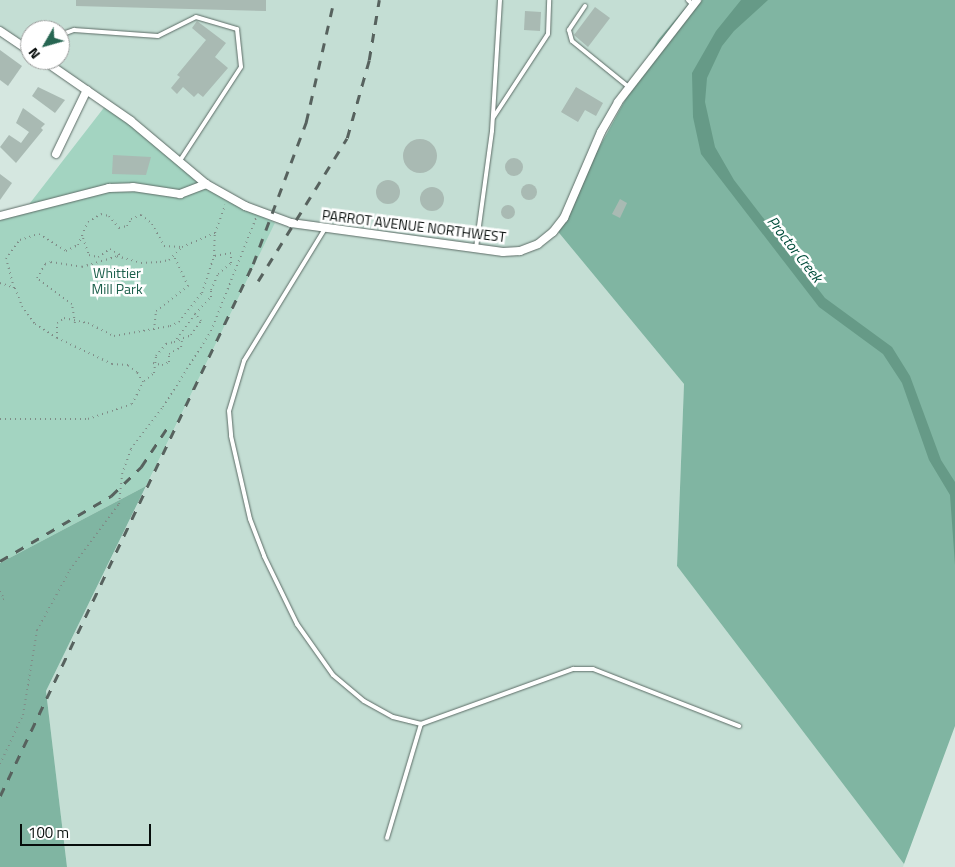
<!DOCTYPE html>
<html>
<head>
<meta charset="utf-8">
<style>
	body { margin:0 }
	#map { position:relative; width:955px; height:867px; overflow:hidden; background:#d5e7e0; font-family:"Titillium Web",sans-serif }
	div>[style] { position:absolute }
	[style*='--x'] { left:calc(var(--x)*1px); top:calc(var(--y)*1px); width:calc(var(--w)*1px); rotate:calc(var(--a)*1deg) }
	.built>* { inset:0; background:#c4ded4 }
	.green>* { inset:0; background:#a3d4c1 }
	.forest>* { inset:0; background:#80b5a2 }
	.water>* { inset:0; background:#669a87 }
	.building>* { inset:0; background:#a9bab3 }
	.round { border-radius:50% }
	.path>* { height:2px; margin-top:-1px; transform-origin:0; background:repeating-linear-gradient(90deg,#808d88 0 1px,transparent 0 5px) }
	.roads { filter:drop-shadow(0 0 1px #5c6c66) drop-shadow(0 0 1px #5c6c66) }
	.lane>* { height:4px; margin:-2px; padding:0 2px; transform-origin:2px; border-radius:2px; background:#fff }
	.street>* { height:8px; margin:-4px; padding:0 4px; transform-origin:4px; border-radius:4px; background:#fff }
	.rail>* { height:2.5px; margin-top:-1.25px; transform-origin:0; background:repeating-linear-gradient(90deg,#57625e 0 9px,transparent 0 18px) }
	span { translate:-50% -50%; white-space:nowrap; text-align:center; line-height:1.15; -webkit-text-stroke:5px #fff; paint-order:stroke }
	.street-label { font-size:14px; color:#070d0b }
	.park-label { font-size:14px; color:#1d604c }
	.water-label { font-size:15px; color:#024e3c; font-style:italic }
	.north { position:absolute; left:20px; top:20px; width:50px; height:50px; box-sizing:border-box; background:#fff; border:1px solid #9c9e9d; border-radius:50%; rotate:232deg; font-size:14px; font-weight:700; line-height:20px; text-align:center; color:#070d0b }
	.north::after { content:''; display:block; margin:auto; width:18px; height:22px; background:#276652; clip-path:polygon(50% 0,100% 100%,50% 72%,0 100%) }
	.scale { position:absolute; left:20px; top:824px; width:131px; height:22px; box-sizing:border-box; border:2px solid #070d0b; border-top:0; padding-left:6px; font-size:15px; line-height:18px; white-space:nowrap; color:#070d0b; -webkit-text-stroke:4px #fff; paint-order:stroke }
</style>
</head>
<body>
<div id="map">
	<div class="built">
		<div style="clip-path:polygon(0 0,692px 0,658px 40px,555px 228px,684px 384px,677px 566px,904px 864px,903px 867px,67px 867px,46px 691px,275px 223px,205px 183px,42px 60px,60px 60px,60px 30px,30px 30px,30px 52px,0 31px)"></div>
	</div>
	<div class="green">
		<div style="clip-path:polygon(106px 105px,205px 183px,275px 223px,146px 486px,0 563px,0 218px,27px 207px)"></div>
	</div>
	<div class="forest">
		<div style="clip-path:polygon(692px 0,955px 0,955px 726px,904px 864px,677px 566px,684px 384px,555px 228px,658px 40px)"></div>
		<div style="clip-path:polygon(146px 486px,46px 691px,67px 867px,0 867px,0 563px)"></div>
	</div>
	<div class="water">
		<div style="clip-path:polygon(741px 0,768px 0,734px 31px,722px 46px,707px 78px,705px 102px,715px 147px,734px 180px,825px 298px,892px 347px,910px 376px,941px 460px,955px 482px,955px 565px,950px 495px,929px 460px,902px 383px,883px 354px,819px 307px,701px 154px,693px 117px,692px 73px,716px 31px)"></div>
	</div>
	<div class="building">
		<div style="clip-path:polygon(76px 0,266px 0,266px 11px,76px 6px)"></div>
		<div style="clip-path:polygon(595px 7px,610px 18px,588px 47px,574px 35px)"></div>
		<div style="clip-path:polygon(525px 11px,541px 12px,540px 31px,524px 30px)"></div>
		<div style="clip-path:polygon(197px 21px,226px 43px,215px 57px,228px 68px,203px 97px,198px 93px,194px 97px,183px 87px,177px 94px,171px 88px,180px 77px,177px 75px,206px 40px,192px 28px)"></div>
		<div style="clip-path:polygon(0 50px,22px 66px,8px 86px,0 80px)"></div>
		<div style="clip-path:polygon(38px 87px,65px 100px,55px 113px,32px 96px)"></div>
		<div style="clip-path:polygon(576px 87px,603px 103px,596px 116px,585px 110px,578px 122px,561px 112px)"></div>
		<div style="clip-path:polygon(23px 108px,45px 124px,41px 128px,43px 130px,16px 163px,0 147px,9px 135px,21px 143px,29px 132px,16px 123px)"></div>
		<div class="round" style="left:403px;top:139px;width:34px;height:34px"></div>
		<div style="clip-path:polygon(113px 155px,151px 157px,146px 175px,112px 174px)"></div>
		<div class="round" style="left:505px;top:158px;width:18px;height:18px"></div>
		<div style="clip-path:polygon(0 174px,12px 183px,0 200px)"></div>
		<div class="round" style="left:376px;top:180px;width:24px;height:24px"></div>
		<div class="round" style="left:521px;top:184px;width:16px;height:16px"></div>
		<div class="round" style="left:420px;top:187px;width:24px;height:24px"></div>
		<div style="clip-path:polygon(620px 199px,627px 203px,620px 218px,612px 214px)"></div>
		<div class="round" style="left:501px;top:205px;width:14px;height:14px"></div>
	</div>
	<div class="path">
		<div style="--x:83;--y:238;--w:18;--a:71"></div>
		<div style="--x:89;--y:255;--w:9;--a:13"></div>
		<div style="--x:98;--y:257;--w:14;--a:-34"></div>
		<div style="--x:110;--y:249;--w:14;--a:30"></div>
		<div style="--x:0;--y:283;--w:16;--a:18"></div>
		<div style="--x:15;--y:288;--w:19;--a:69"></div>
		<div style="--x:22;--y:306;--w:22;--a:54"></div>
		<div style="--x:35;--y:324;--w:26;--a:32"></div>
		<div style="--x:57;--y:338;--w:15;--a:-90"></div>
		<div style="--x:57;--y:323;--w:9;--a:-36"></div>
		<div style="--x:64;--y:318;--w:25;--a:12"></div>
		<div style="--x:88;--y:323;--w:29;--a:27"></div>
		<div style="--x:114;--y:336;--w:57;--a:-10.1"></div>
		<div style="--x:170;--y:326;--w:10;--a:-24"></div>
		<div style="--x:179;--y:322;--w:37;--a:-52"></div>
		<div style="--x:202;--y:293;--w:39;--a:-72"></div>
		<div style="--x:214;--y:256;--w:23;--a:-88"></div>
		<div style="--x:215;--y:233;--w:30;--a:-70"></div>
		<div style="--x:14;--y:288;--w:30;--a:-105"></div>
		<div style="--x:6;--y:259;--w:24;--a:-54"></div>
		<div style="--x:20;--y:240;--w:20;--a:-18"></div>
		<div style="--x:39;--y:234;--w:32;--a:32"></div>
		<div style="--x:66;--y:251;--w:13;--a:-27"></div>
		<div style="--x:78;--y:245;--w:25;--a:-67"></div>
		<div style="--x:88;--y:222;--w:15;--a:-32"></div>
		<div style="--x:101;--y:214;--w:8;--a:14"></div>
		<div style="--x:109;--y:216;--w:16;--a:50"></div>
		<div style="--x:119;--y:228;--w:8;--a:-14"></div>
		<div style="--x:127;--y:226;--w:8;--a:-60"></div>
		<div style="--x:131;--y:219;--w:11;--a:-22"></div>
		<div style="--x:141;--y:215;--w:14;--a:39"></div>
		<div style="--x:152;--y:224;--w:25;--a:61"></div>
		<div style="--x:164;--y:246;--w:18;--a:3"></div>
		<div style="--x:182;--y:247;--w:36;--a:-23"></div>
		<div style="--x:195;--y:314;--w:35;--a:127"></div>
		<div style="--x:174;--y:342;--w:18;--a:-22"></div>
		<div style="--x:191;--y:335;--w:17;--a:-54"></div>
		<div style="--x:201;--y:321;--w:9;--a:-131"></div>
		<div style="--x:195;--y:314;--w:23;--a:-47"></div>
		<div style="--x:211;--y:297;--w:7;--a:-90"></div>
		<div style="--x:211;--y:290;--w:17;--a:-66"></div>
		<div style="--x:218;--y:274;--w:17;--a:-40"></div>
		<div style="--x:231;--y:263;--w:10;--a:-90"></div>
		<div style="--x:231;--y:253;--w:17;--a:170"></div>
		<div style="--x:75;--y:323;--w:19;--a:-99"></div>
		<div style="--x:72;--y:304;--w:44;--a:-143.4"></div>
		<div style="--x:37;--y:278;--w:16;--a:-60"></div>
		<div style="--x:45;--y:264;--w:6;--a:-18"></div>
		<div style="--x:51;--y:262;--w:31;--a:9"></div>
		<div style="--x:82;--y:267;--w:37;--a:-17"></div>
		<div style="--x:117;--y:256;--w:25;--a:16"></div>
		<div style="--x:141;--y:263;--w:19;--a:-3"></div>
		<div style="--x:160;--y:262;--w:9;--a:-13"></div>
		<div style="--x:169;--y:260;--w:18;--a:-45"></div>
		<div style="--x:154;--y:330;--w:19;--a:-84"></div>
		<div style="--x:156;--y:311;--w:41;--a:-38"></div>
		<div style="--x:188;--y:286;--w:33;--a:-115"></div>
		<div style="--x:153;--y:363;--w:9;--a:13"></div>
		<div style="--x:162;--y:365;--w:8;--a:-23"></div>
		<div style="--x:169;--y:362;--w:8;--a:-90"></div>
		<div style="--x:169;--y:354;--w:14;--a:-30"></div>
		<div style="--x:181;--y:347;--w:6;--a:-81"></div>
		<div style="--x:144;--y:381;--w:13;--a:-39"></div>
		<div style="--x:154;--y:373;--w:17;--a:-83"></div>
		<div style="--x:156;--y:356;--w:16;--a:-50"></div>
		<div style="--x:166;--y:344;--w:8;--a:-14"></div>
		<div style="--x:0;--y:419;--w:88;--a:0"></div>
		<div style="--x:88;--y:419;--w:46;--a:-18.8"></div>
		<div style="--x:132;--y:404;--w:25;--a:-63"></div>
		<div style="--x:143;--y:382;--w:12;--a:-121"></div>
		<div style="--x:137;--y:372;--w:11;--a:-142"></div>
		<div style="--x:128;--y:365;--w:16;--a:-176"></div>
		<div style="--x:112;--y:364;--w:61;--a:-154.7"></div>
		<div style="--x:0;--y:591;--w:9;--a:63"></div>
		<div style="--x:4;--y:599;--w:5;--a:143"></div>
		<div style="--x:0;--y:764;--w:54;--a:-64.9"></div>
		<div style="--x:23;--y:715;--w:86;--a:-80.6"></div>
		<div style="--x:37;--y:630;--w:68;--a:-61.2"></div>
		<div style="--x:70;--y:570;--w:82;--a:-53.4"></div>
		<div style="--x:119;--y:504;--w:30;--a:-84"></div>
		<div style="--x:122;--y:474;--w:27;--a:-70"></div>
		<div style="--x:131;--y:449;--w:53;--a:-52.7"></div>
		<div style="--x:163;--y:407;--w:90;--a:-57.7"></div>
		<div style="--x:211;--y:331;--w:122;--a:-68.3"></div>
	</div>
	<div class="roads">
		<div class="lane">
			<div style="--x:688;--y:0;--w:7;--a:45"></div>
			<div style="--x:585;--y:6;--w:29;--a:124"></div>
			<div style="--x:569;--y:30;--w:11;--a:75"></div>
			<div style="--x:572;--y:41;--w:75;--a:39"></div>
			<div style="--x:60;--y:35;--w:15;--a:-20"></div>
			<div style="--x:74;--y:30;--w:84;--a:4.1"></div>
			<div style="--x:158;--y:36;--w:42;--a:-26.6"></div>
			<div style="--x:196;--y:17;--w:43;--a:16.3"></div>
			<div style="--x:237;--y:29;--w:38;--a:84"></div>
			<div style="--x:241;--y:67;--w:113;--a:123.1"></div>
			<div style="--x:493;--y:118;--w:100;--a:-56.8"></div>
			<div style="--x:548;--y:34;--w:34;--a:-88"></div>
			<div style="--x:326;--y:227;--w:157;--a:121.5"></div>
			<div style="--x:244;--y:361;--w:52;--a:106.7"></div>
			<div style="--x:229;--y:411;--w:25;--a:85"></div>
			<div style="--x:231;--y:436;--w:85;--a:77.1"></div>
			<div style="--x:250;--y:519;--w:40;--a:69"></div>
			<div style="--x:264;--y:556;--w:76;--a:64.1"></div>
			<div style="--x:297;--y:624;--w:62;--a:54.8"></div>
			<div style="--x:333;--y:675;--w:40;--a:40"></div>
			<div style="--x:364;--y:701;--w:33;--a:29"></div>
			<div style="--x:393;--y:717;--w:29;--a:14"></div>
			<div style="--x:421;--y:724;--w:162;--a:-19.9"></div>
			<div style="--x:573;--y:669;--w:20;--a:0"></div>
			<div style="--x:593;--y:669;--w:157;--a:21.3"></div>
			<div style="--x:476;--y:248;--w:118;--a:-82.2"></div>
			<div style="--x:492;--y:131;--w:131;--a:-86.5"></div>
			<div style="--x:387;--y:838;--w:119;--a:-73.4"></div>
		</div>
		<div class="street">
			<div style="--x:0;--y:31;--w:36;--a:34"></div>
			<div style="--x:43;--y:60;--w:107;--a:34.7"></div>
			<div style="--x:131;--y:121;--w:98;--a:40"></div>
			<div style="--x:206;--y:184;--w:45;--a:29.4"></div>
			<div style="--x:245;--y:206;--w:49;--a:20.3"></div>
			<div style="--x:291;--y:223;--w:214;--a:7.8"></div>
			<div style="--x:503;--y:252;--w:17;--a:-3"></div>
			<div style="--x:520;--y:251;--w:19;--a:-21"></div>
			<div style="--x:538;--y:244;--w:19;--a:-39"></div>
			<div style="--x:553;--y:232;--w:18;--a:-52"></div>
			<div style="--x:564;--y:218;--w:94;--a:-66.7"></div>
			<div style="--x:601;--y:132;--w:34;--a:-60"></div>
			<div style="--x:618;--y:102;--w:129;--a:-52.2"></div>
			<div style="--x:56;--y:154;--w:71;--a:-64.2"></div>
			<div style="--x:0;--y:216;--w:113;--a:-14.4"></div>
			<div style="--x:109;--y:188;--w:24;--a:-2"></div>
			<div style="--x:133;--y:187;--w:48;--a:8.5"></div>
			<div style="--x:180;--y:194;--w:28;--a:-21"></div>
		</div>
	</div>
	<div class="rail">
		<div style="--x:258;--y:281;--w:168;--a:-58.1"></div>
		<div style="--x:347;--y:138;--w:81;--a:-74.2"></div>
		<div style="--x:369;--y:60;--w:61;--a:-80.5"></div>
		<div style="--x:0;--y:561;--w:129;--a:-30.4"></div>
		<div style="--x:111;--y:496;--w:42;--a:-44"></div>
		<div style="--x:141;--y:467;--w:47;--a:-56.3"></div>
		<div style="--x:0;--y:796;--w:589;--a:-64.57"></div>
		<div style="--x:253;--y:264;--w:152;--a:-69.5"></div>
		<div style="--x:306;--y:122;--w:125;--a:-77.1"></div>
	</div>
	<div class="street-label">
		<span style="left:414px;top:226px;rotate:7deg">PARROT AVENUE NORTHWEST</span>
	</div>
	<div class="park-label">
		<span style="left:117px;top:281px">Whittier<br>Mill Park</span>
	</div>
	<div class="water-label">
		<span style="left:795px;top:249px;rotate:52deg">Proctor Creek</span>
	</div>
	<div class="north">N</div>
	<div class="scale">100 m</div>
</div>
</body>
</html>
